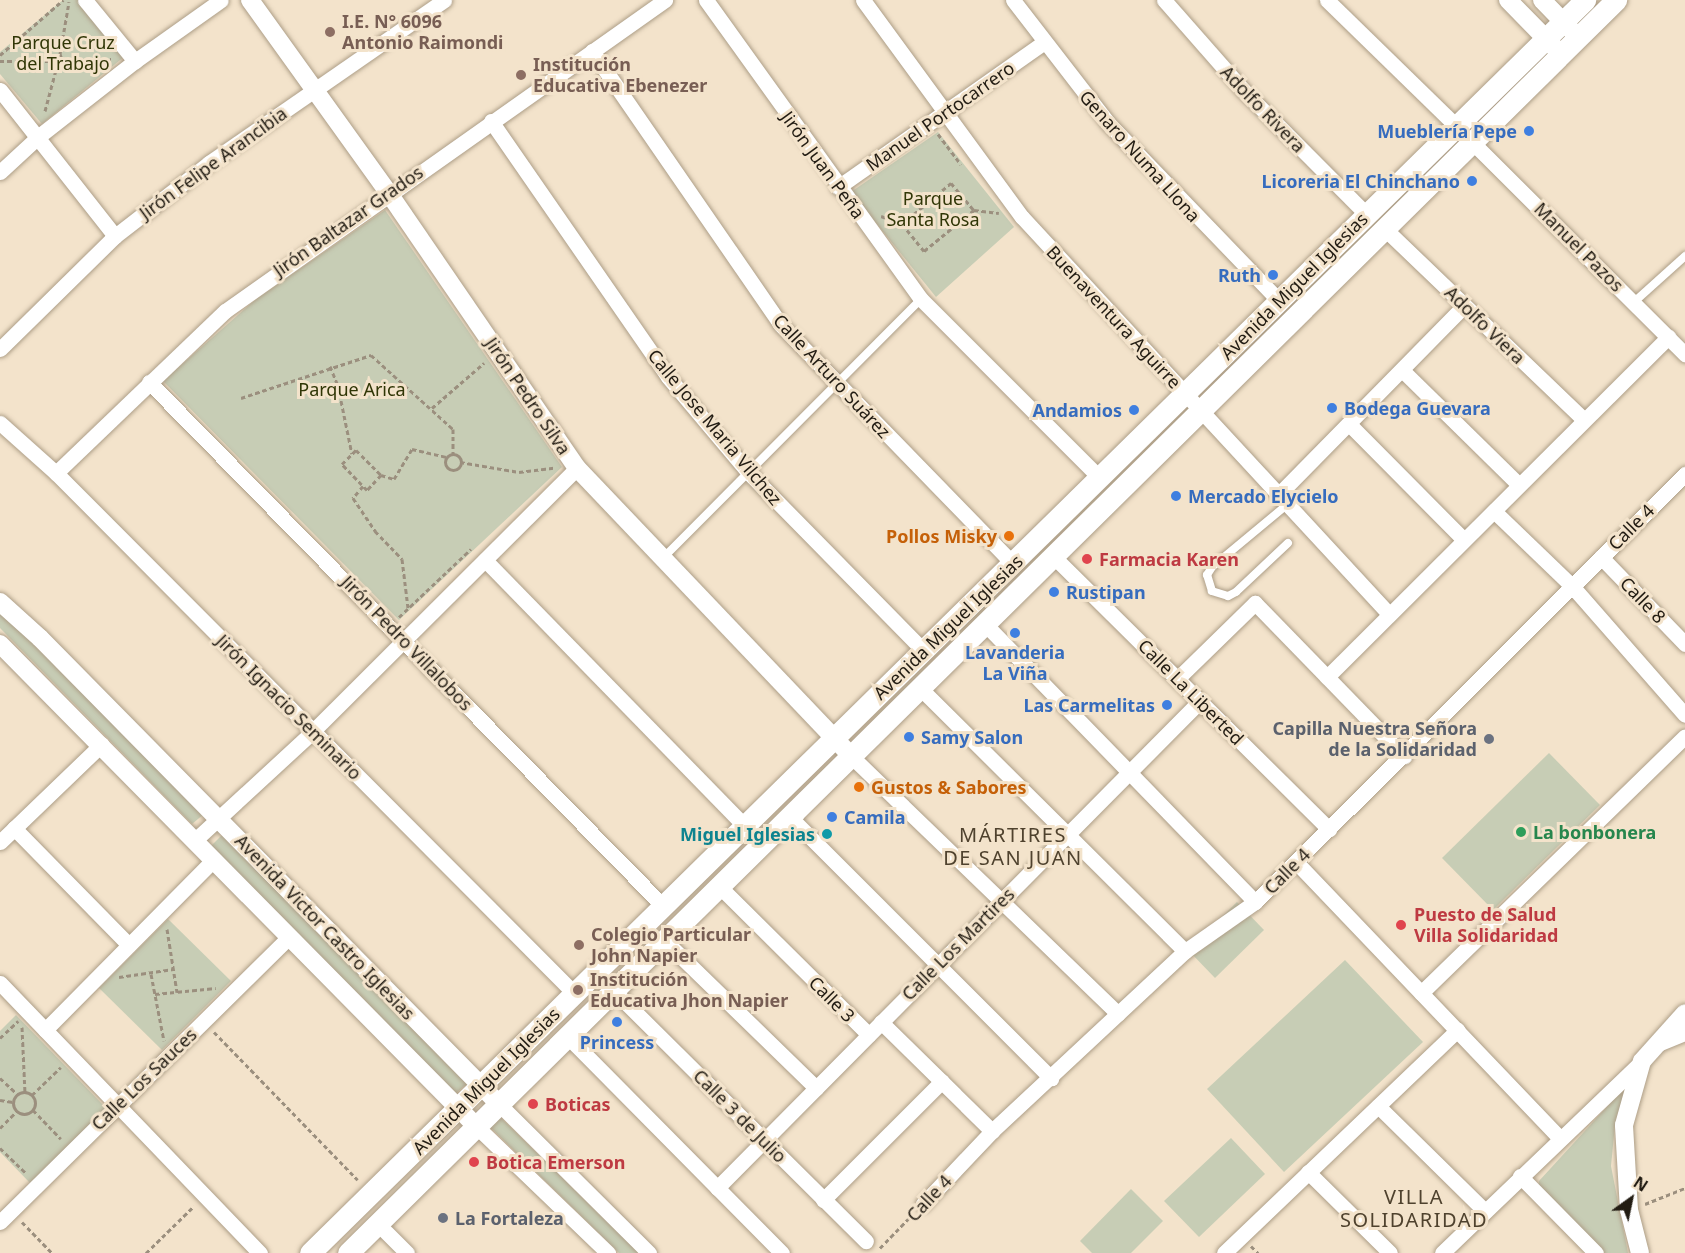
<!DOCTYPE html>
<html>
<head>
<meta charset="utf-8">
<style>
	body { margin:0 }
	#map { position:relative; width:1685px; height:1253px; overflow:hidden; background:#f3e3cb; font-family:"Noto Sans",sans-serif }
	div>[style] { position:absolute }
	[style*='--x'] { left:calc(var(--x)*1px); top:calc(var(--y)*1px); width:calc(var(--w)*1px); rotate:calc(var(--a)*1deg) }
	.green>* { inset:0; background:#c7cdb5 }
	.path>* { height:3px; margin-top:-1.5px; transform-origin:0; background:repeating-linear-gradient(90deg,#9b8f7e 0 4.5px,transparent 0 7.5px) }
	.path>.ring { margin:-1.5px; padding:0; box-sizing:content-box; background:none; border:3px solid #9b8f7e; border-radius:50% }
	.roads { filter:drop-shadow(0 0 2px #ad9e87) drop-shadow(0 0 2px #ad9e87) }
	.service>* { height:8px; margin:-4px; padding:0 4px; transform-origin:4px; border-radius:4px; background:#fff }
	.minor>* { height:15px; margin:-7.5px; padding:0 7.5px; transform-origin:7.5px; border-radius:7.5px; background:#fff }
	.tertiary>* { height:18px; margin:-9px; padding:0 9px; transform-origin:9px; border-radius:9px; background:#fff }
	.secondary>* { height:21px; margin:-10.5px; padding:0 10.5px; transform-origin:10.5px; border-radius:10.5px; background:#fff }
	.dots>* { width:16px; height:16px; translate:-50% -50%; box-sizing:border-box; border:3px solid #f3e3cb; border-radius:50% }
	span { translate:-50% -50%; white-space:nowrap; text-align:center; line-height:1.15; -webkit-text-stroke:6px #f3e3cb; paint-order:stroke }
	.education-label { font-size:18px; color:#785e54; font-weight:700 }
	.left { translate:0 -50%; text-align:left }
	.park-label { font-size:18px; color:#303606 }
	.street-label { font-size:18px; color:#221c13 }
	.shop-label { font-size:18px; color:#366cbe; font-weight:700 }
	.right { translate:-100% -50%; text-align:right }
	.food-label { font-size:18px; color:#c56008; font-weight:700 }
	.health-label { font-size:18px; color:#be3a42; font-weight:700 }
	.worship-label { font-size:18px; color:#5b616d; font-weight:700 }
	.leisure-label { font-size:18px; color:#27864d; font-weight:700 }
	.culture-label { font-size:18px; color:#0d838f; font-weight:700 }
	.neighbourhood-label { font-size:20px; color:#4f422e; letter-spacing:1.5px }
	.north { position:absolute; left:1601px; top:1169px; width:60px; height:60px; -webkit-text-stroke:4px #f3e3cb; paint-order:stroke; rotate:33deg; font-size:16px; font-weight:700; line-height:24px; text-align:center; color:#221c13 }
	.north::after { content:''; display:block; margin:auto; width:21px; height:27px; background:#221c13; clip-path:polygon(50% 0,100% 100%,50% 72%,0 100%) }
</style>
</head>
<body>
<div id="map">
	<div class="green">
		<div style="clip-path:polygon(63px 0,78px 0,125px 56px,42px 124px,0 74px,0 52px)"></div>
		<div style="clip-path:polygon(938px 132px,1014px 227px,936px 297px,851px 192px)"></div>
		<div style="clip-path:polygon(385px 210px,562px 467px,399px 620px,163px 381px,255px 300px)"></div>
		<div style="clip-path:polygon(0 611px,204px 814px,192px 824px,0 628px)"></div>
		<div style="clip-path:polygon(1549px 753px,1600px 805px,1493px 910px,1442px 858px)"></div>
		<div style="clip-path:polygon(222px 835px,468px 1083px,455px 1094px,210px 847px)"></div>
		<div style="clip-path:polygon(1237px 902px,1264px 930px,1215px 978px,1188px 950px)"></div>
		<div style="clip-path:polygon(168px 919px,231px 981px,162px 1050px,99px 988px)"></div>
		<div style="clip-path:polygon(1345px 960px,1423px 1042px,1284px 1172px,1207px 1089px)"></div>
		<div style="clip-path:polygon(16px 1015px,107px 1109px,30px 1183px,0 1152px,0 1031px)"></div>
		<div style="clip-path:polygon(1626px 1086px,1615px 1125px,1611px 1166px,1628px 1253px,1604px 1253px,1539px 1186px,1539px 1181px)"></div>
		<div style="clip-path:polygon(498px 1115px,639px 1253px,619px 1253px,488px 1125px)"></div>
		<div style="clip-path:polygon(1231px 1138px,1265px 1174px,1199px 1237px,1164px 1201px)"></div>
		<div style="clip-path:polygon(1131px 1189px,1163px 1221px,1131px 1253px,1092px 1253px,1080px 1241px)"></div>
	</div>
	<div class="path">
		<div style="--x:60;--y:54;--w:53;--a:-80.2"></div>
		<div style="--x:0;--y:55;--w:84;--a:-41.1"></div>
		<div style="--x:65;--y:60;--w:46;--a:-1.2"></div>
		<div style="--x:0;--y:61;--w:52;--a:0"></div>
		<div style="--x:45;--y:111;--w:47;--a:-75.1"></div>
		<div style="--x:57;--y:66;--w:10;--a:-114"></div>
		<div style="--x:53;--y:57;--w:8;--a:-23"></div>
		<div style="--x:60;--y:54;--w:11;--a:68"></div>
		<div style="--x:64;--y:64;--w:7;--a:164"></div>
		<div style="--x:938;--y:134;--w:38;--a:53"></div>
		<div style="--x:951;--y:183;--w:35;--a:50"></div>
		<div style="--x:974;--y:210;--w:65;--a:140.6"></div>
		<div style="--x:924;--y:251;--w:35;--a:-129"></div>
		<div style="--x:902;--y:224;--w:64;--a:-39.9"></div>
		<div style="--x:974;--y:210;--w:25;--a:7"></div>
		<div style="--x:881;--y:216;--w:22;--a:21"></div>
		<div style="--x:330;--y:366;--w:22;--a:68"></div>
		<div style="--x:338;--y:386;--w:69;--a:78.4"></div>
		<div style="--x:241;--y:398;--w:137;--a:-18.3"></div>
		<div style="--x:371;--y:355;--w:110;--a:42.1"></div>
		<div style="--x:453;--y:429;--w:25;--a:90"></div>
		<div style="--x:432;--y:408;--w:69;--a:-40.9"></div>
		<div style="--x:356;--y:450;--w:35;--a:45"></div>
		<div style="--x:381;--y:475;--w:21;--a:133"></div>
		<div style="--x:367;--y:490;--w:36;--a:-134"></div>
		<div style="--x:342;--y:464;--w:20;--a:-45"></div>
		<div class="ring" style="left:445px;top:454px;width:13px;height:13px"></div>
		<div style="--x:460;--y:462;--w:60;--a:9.6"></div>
		<div style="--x:519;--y:472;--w:35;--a:-7"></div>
		<div style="--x:381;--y:475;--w:14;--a:17"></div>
		<div style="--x:394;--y:479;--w:35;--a:-59"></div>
		<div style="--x:412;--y:449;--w:36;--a:13"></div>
		<div style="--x:363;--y:486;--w:16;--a:130"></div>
		<div style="--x:353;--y:498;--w:40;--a:56"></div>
		<div style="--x:375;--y:531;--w:39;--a:46"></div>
		<div style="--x:402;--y:559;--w:49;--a:83"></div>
		<div style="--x:399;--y:617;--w:99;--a:-43.4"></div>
		<div style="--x:167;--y:929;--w:64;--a:81"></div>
		<div style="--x:151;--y:974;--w:68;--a:79"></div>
		<div style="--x:119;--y:977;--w:55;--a:-8.4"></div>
		<div style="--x:155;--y:994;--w:61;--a:-5.6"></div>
		<div style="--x:22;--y:1027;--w:65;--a:87.4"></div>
		<div style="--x:214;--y:1032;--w:206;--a:45.8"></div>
		<div style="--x:0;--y:1038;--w:25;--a:-43"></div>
		<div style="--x:0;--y:1078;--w:23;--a:43"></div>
		<div class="ring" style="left:13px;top:1092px;width:19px;height:19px"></div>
		<div style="--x:32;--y:1095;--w:40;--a:-44"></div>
		<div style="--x:0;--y:1100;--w:13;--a:9"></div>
		<div style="--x:33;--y:1110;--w:40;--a:46"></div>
		<div style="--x:0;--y:1128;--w:24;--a:-45"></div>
		<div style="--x:0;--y:1148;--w:36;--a:44"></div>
		<div style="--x:1645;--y:1204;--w:43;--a:-21.8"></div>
		<div style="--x:22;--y:1222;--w:43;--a:45.9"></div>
		<div style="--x:1251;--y:1246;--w:10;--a:45"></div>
		<div style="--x:880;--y:1248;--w:47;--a:-45.9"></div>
		<div style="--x:146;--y:1253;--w:67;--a:-44.4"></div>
	</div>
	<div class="roads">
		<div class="service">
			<div style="--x:1634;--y:302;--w:69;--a:-42"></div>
			<div style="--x:1288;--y:543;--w:71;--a:136.7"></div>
			<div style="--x:1236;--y:592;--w:9;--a:153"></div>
			<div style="--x:1228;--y:596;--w:17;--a:-163"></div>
			<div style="--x:1212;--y:591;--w:17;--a:-107"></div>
			<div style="--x:1207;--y:575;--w:9;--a:-58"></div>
			<div style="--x:1212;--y:567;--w:99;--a:-39.7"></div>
			<div style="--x:662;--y:559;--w:367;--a:-45.1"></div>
		</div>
		<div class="minor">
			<div style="--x:85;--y:0;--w:79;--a:50.7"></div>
			<div style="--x:706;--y:0;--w:368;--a:54.3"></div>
			<div style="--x:921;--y:299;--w:253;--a:45"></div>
			<div style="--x:863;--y:0;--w:269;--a:53.8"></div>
			<div style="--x:1022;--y:217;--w:541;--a:47.25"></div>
			<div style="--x:1013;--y:0;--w:155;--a:52.3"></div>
			<div style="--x:1108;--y:123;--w:247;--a:46.1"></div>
			<div style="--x:1164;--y:0;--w:120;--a:48.7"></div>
			<div style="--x:1243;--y:90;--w:175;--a:45.2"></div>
			<div style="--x:1327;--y:0;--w:180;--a:44.3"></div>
			<div style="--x:592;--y:51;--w:331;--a:55.4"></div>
			<div style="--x:780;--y:324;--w:334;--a:45.8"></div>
			<div style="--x:0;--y:90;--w:186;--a:51.8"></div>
			<div style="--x:491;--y:121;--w:311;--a:55.3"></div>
			<div style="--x:668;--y:377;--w:124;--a:49.9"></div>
			<div style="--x:748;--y:472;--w:251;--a:45.5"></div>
			<div style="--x:1472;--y:142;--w:301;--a:44.9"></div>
			<div style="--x:0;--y:172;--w:53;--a:-42.7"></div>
			<div style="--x:39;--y:136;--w:122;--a:-38"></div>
			<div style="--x:135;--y:61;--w:105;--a:-35.3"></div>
			<div style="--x:838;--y:187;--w:251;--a:-35.1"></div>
			<div style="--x:1386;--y:230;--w:274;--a:43.8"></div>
			<div style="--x:0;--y:349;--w:161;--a:-44.5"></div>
			<div style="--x:115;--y:236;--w:119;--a:-37.8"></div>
			<div style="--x:209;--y:163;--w:286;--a:-34.7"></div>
			<div style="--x:1402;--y:370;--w:164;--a:44.5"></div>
			<div style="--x:149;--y:382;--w:734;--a:45.55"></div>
			<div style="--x:0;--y:423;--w:75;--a:41.8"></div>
			<div style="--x:56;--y:473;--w:735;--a:45.11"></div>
			<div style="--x:1349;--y:424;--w:163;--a:45.2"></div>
			<div style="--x:56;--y:473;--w:234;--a:-43.8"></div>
			<div style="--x:225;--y:311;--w:539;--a:-35.25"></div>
			<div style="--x:1279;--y:494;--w:264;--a:-45.5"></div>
			<div style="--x:1494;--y:511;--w:108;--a:43.9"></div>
			<div style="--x:1572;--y:586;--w:171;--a:48.8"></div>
			<div style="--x:1052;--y:555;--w:390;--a:44.7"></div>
			<div style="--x:1601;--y:557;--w:121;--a:46"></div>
			<div style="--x:485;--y:560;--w:372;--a:45.7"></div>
			<div style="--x:984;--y:623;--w:389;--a:45.8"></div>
			<div style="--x:1327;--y:677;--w:482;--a:-44.9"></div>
			<div style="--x:1177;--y:679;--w:109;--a:-44.3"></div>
			<div style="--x:1255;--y:603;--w:214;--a:45.8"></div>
			<div style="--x:919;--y:687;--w:375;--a:44.8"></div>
			<div style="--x:851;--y:756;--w:371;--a:44"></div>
			<div style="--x:789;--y:816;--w:371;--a:45"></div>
			<div style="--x:14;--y:828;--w:164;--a:45.5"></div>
			<div style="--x:194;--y:841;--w:162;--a:-42.7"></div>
			<div style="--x:313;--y:731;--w:373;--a:-44.9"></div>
			<div style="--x:0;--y:842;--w:141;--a:-43.9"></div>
			<div style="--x:1296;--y:862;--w:381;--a:46.3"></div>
			<div style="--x:719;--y:886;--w:211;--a:44.8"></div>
			<div style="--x:665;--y:941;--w:211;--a:44.2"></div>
			<div style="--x:0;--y:983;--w:375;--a:46.1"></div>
			<div style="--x:614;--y:991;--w:355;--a:44.8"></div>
			<div style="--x:1421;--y:993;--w:368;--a:-44.2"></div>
			<div style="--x:881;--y:1022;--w:156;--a:44.5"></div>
			<div style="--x:45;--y:1030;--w:239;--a:-45.3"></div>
			<div style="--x:568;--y:1037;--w:304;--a:45.3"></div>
			<div style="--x:1660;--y:1043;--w:27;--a:-22"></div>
			<div style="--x:500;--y:1105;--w:210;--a:44.8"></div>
			<div style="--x:1378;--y:1106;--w:150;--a:44.5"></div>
			<div style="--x:477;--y:1127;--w:182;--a:43.9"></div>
			<div style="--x:1308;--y:1172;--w:115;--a:44.6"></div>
			<div style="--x:1520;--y:1176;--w:108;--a:45.4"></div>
			<div style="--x:717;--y:1188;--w:686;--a:-45.24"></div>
			<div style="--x:823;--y:1200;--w:168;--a:-45"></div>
			<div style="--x:923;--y:1204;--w:100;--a:-46.6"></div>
			<div style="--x:992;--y:1131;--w:264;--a:-43"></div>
			<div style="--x:1185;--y:951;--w:85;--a:-35"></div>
			<div style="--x:1255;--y:902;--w:607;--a:-44.87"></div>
			<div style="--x:0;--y:1222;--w:406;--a:-44.6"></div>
			<div style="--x:378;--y:1224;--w:41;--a:45"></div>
			<div style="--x:1224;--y:1253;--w:323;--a:-43.7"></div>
			<div style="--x:1442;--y:1253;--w:277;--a:-43.8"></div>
		</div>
		<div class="tertiary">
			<div style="--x:250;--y:0;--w:236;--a:54.3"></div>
			<div style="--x:388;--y:192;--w:335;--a:55.6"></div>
			<div style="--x:577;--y:468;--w:398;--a:46.4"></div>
			<div style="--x:1508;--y:0;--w:67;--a:45.6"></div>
			<div style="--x:1542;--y:0;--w:45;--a:45.9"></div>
			<div style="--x:0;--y:602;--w:54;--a:42"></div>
			<div style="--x:40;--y:638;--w:656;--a:45.43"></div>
			<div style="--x:0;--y:644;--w:679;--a:45.36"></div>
			<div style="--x:1640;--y:1253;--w:44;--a:-104.3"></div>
			<div style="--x:1629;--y:1210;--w:85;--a:-93.4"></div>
			<div style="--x:1624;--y:1125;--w:66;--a:-74.3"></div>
			<div style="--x:1642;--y:1061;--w:64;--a:-48.1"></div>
		</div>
		<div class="secondary">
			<div style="--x:310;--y:1253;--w:1788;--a:-44.5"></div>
			<div style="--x:348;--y:1253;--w:1783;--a:-44.66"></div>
		</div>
	</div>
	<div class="dots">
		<div style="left:330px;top:32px;background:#8d6e63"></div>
		<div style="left:521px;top:75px;background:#8d6e63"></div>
		<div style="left:1529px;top:131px;background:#3f7fe0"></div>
		<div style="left:1472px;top:181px;background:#3f7fe0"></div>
		<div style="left:1273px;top:275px;background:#3f7fe0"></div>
		<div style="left:1332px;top:408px;background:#3f7fe0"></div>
		<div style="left:1134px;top:410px;background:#3f7fe0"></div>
		<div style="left:1176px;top:496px;background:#3f7fe0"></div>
		<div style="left:1009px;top:536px;background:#e8710a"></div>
		<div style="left:1087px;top:559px;background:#e0444e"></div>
		<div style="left:1054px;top:592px;background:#3f7fe0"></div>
		<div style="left:1015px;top:633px;background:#3f7fe0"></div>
		<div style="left:1167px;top:705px;background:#3f7fe0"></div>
		<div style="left:909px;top:737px;background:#3f7fe0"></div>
		<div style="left:1489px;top:739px;background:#6b7280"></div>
		<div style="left:859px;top:787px;background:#e8710a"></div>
		<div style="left:832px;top:817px;background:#3f7fe0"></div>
		<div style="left:1521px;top:832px;background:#2e9e5b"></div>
		<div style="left:827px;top:834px;background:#0f9aa8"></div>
		<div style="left:1401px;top:925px;background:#e0444e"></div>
		<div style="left:579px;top:945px;background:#8d6e63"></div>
		<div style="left:578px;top:990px;background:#8d6e63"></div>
		<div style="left:617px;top:1022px;background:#3f7fe0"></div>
		<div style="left:533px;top:1104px;background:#e0444e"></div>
		<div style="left:474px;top:1162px;background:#e0444e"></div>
		<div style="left:443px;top:1218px;background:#6b7280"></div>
	</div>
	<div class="education-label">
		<span class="left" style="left:342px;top:32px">I.E. N° 6096<br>Antonio Raimondi</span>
		<span class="left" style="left:533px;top:75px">Institución<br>Educativa Ebenezer</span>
		<span class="left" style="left:591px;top:945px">Colegio Particular<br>John Napier</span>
		<span class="left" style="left:590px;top:990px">Institución<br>Educativa Jhon Napier</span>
	</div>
	<div class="park-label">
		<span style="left:63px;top:53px">Parque Cruz<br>del Trabajo</span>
		<span style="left:933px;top:209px">Parque<br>Santa Rosa</span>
		<span style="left:352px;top:389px">Parque Arica</span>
	</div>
	<div class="street-label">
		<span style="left:1263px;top:109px;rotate:46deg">Adolfo Rivera</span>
		<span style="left:940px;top:116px;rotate:-35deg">Manuel Portocarrero</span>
		<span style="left:1140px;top:156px;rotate:48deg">Genaro Numa Llona</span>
		<span style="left:213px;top:163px;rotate:-36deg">Jirón Felipe Arancibia</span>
		<span style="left:823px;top:165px;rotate:54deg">Jirón Juan Peña</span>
		<span style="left:348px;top:221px;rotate:-35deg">Jirón Baltazar Grados</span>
		<span style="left:1579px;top:247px;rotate:45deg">Manuel Pazos</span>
		<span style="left:1294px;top:286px;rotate:-45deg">Avenida Miguel Iglesias</span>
		<span style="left:1114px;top:317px;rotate:47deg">Buenaventura Aguirre</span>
		<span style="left:1485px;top:325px;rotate:44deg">Adolfo Viera</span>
		<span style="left:832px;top:376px;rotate:47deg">Calle Arturo Suárez</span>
		<span style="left:528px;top:396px;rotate:56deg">Jirón Pedro Silva</span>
		<span style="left:715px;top:427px;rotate:50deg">Calle Jose Maria Vilchez</span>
		<span style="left:1631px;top:527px;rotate:-45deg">Calle 4</span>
		<span style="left:1643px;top:600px;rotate:46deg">Calle 8</span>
		<span style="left:948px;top:627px;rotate:-44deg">Avenida Miguel Iglesias</span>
		<span style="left:407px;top:643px;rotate:46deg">Jirón Pedro Villalobos</span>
		<span style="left:1191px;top:692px;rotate:45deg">Calle La Liberted</span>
		<span style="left:289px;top:707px;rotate:45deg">Jirón Ignacio Seminario</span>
		<span style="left:1287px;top:871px;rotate:-45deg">Calle 4</span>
		<span style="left:325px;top:927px;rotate:46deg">Avenida Victor Castro Iglesias</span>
		<span style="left:958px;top:944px;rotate:-45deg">Calle Los Martires</span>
		<span style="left:832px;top:999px;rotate:45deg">Calle 3</span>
		<span style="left:144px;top:1079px;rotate:-44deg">Calle Los Sauces</span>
		<span style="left:486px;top:1081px;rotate:-45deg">Avenida Miguel Iglesias</span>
		<span style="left:740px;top:1116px;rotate:45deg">Calle 3 de Julio</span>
		<span style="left:929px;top:1198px;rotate:-47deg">Calle 4</span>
	</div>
	<div class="shop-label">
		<span class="right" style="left:1517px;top:131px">Mueblería Pepe</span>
		<span class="right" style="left:1460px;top:181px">Licoreria El Chinchano</span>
		<span class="right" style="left:1261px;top:275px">Ruth</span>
		<span class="left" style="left:1344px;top:408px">Bodega Guevara</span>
		<span class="right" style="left:1122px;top:410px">Andamios</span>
		<span class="left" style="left:1188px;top:496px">Mercado Elycielo</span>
		<span class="left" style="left:1066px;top:592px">Rustipan</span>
		<span style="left:1015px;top:663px">Lavanderia<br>La Viña</span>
		<span class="right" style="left:1155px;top:705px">Las Carmelitas</span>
		<span class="left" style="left:921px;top:737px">Samy Salon</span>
		<span class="left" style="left:844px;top:817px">Camila</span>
		<span style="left:617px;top:1042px">Princess</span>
	</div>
	<div class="food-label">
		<span class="right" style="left:997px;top:536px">Pollos Misky</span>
		<span class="left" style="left:871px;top:787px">Gustos &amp; Sabores</span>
	</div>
	<div class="health-label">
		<span class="left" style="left:1099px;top:559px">Farmacia Karen</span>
		<span class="left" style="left:1414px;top:925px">Puesto de Salud<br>Villa Solidaridad</span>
		<span class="left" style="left:545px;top:1104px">Boticas</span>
		<span class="left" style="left:486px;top:1162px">Botica Emerson</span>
	</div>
	<div class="worship-label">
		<span class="right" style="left:1477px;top:739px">Capilla Nuestra Señora<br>de la Solidaridad</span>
		<span class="left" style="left:455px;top:1218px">La Fortaleza</span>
	</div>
	<div class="leisure-label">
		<span class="left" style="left:1533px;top:832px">La bonbonera</span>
	</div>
	<div class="culture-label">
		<span class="right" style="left:815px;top:834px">Miguel Iglesias</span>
	</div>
	<div class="neighbourhood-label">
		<span style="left:1013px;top:846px">MÁRTIRES<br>DE SAN JUAN</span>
		<span style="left:1414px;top:1208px">VILLA<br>SOLIDARIDAD</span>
	</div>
	<div class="north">N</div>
</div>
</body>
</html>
